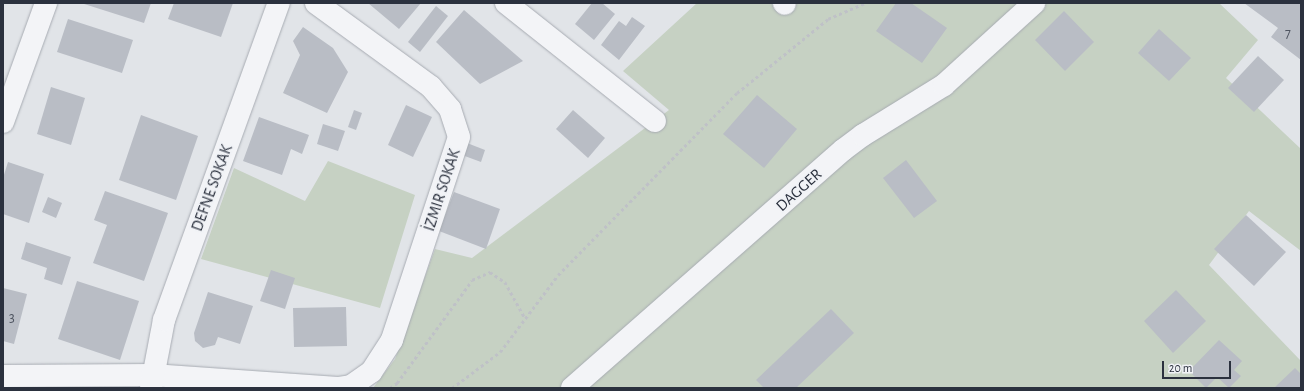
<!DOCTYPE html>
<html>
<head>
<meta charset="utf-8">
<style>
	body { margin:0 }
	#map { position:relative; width:1304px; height:391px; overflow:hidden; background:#e1e4e8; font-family:"Alegreya Sans",sans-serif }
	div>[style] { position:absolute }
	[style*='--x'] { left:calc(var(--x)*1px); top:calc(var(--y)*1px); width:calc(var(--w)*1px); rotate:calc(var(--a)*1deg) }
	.green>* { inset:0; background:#c6d1c3 }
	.building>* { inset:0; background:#b9bdc5 }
	.path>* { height:2.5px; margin-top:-1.25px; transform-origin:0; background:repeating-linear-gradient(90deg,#bfc1c7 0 3px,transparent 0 6px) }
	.roads { filter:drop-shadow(0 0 1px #a7abb2) drop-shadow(0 0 1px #a7abb2) }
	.minor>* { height:22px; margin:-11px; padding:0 11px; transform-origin:11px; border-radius:11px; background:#f3f4f7 }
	span { translate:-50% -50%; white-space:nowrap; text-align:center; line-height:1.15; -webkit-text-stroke:4px #f0f2f6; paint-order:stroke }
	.number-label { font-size:14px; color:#4e5460 }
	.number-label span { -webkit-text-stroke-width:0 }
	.street-label { font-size:16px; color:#2b313e }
	.frame { position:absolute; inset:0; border:4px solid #2b313e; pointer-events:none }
	.scale { position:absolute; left:1162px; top:361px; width:69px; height:18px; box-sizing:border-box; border:2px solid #2b313e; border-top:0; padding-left:5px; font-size:12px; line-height:14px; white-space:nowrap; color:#2b313e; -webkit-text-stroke:3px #f0f2f6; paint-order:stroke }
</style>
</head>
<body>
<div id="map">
	<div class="green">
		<div style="clip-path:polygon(697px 3px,771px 3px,778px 9px,786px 3px,1219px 3px,1258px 40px,1226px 78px,1301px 149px,1301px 251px,1249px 211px,1209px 265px,1301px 361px,1301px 388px,373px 388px,395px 359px,435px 249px,472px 258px,669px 110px,623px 71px)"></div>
		<div style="clip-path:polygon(328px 161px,415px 195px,380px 308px,201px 259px,234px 168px,305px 201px)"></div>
	</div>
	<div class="building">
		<div style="clip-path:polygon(81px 3px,151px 3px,144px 23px)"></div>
		<div style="clip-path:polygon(174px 3px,233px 3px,221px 37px,168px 19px)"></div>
		<div style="clip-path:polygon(368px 3px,421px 3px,399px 29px)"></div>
		<div style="clip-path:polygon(592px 3px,602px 3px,615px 14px,594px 40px,575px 24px)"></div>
		<div style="clip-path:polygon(896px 3px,911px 3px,947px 28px,922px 63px,876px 31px)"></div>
		<div style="clip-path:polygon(1244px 3px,1301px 3px,1301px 60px,1271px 37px,1278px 28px)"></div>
		<div style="clip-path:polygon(436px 6px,448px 16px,420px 52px,408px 42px)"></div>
		<div style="clip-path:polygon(464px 10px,523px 61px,480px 84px,436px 42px)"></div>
		<div style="clip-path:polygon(1064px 11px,1094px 42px,1065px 71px,1035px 40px)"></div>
		<div style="clip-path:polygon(632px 17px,645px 26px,619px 60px,601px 45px,619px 21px,626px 26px)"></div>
		<div style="clip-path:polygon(68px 19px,133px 40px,122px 73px,57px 52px)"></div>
		<div style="clip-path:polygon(303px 27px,333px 48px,348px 72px,327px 113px,283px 93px,300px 55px,293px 41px)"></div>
		<div style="clip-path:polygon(1159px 29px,1191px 58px,1169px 81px,1138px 53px)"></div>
		<div style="clip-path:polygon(1258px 56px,1284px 80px,1254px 112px,1228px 88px)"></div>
		<div style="clip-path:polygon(51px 87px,85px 98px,71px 145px,37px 134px)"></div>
		<div style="clip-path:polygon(757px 95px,797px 129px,764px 168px,723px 134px)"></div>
		<div style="clip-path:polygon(406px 105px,432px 117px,413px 157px,388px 145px)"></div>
		<div style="clip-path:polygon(354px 110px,362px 113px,356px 130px,348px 127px)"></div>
		<div style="clip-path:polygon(573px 110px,605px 138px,588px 158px,556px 129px)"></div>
		<div style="clip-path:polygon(141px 115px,198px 136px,176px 200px,119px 180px)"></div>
		<div style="clip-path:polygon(259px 117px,309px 135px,302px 154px,291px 149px,282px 175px,243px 161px)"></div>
		<div style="clip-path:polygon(323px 124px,345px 131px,338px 151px,317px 144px)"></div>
		<div style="clip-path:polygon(467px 143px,485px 150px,481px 162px,462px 155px)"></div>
		<div style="clip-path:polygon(906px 160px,937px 201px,914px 218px,883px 178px)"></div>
		<div style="clip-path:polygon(8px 162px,44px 174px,29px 223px,3px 214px,3px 178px)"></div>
		<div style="clip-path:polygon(105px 191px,168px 213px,144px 281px,93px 263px,107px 225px,94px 220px)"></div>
		<div style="clip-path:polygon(454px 192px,500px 209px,486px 249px,439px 231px)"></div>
		<div style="clip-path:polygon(48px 197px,62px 203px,56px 218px,42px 212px)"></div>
		<div style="clip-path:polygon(1246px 215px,1286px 252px,1254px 286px,1214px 249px)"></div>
		<div style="clip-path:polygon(26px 242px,71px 257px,62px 285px,44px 279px,47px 268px,21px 259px)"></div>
		<div style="clip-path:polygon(271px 270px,295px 278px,285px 309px,260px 301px)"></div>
		<div style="clip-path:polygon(77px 281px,139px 301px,120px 360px,58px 339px)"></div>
		<div style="clip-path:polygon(3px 288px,27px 294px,14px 344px,3px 341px)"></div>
		<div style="clip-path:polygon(1176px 290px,1206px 321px,1173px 353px,1144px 321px)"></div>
		<div style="clip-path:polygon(208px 292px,253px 306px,240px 344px,218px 337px,215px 345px,203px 348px,195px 341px,194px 333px)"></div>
		<div style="clip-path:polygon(346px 307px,347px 346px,294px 347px,293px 308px)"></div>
		<div style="clip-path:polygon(831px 309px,854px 333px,796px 388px,764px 388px,756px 380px)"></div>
		<div style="clip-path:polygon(1219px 340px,1242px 361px,1234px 370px,1241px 376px,1229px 388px,1217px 377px,1206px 388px,1189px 371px)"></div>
		<div style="clip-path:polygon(1295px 368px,1301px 374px,1301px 388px,1274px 388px)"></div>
	</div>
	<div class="path">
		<div style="--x:390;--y:388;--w:9;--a:-36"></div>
		<div style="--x:397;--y:383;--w:127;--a:-53.9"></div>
		<div style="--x:472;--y:280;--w:20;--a:-24"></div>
		<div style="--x:490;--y:272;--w:18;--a:34"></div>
		<div style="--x:505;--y:282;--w:41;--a:60.9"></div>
		<div style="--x:452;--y:388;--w:60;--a:-36.9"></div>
		<div style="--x:500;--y:352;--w:96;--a:-53"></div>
		<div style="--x:558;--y:275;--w:255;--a:-45.5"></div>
		<div style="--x:737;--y:93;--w:117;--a:-39.1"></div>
		<div style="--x:828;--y:19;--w:40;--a:-23.4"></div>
	</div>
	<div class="roads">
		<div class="minor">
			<div style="--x:316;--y:3;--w:142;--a:36.1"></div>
			<div style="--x:431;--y:87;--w:29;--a:49"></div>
			<div style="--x:450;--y:109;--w:29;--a:72"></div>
			<div style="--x:459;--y:137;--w:214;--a:108.3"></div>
			<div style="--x:392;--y:340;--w:38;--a:123"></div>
			<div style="--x:371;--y:372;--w:24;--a:145"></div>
			<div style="--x:351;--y:386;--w:12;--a:171"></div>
			<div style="--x:506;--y:3;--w:190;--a:38.4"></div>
			<div style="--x:784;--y:3;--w:1;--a:45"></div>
			<div style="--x:3;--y:122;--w:127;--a:-70.1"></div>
			<div style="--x:3;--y:376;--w:149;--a:-0.4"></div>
			<div style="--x:152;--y:375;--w:186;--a:4"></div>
			<div style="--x:151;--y:388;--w:69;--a:-79.2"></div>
			<div style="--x:164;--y:320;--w:337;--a:-70.1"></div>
			<div style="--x:572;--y:388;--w:361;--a:-41.3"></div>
			<div style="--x:843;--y:150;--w:25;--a:-37"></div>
			<div style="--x:863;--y:135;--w:95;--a:-31.7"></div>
			<div style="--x:944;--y:85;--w:122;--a:-42.3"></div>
		</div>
	</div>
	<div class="number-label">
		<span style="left:1288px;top:33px">7</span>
		<span style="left:12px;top:318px">3</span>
	</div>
	<div class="street-label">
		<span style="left:212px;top:188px;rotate:-70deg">DEFNE SOKAK</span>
		<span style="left:442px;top:190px;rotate:-72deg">İZMIR SOKAK</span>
		<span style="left:799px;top:190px;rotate:-42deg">DAGGER</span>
	</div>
	<div class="frame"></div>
	<div class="scale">20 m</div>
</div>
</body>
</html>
